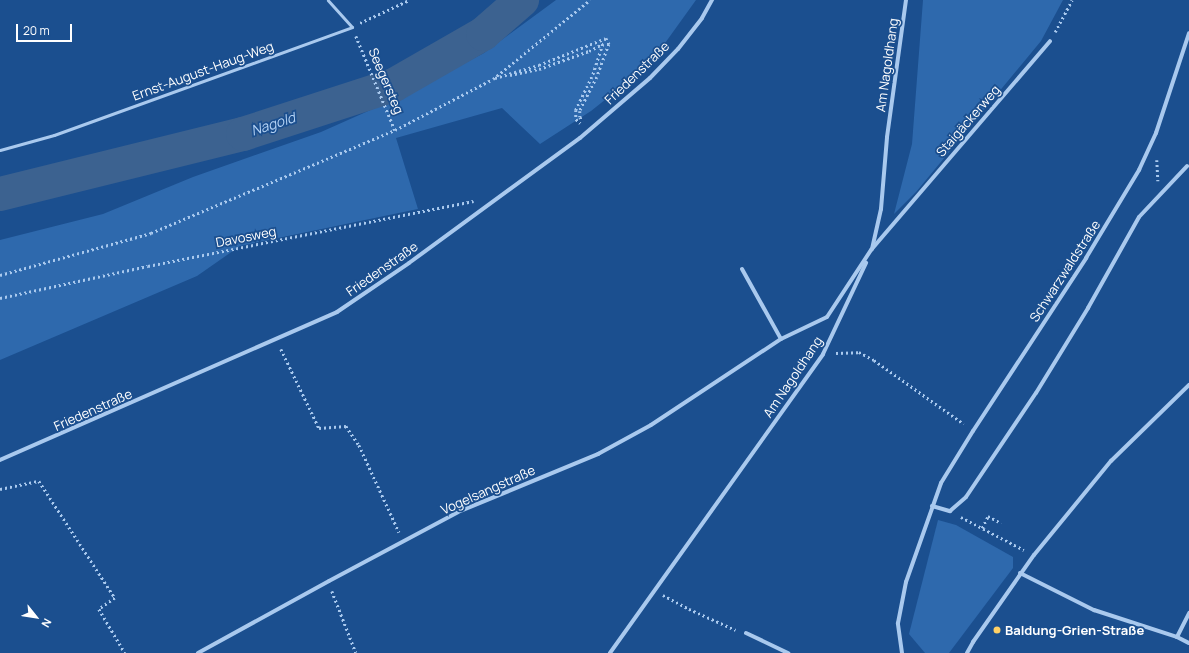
<!DOCTYPE html>
<html>
<head>
<meta charset="utf-8">
<style>
	body { margin:0 }
	#map { position:relative; width:1189px; height:653px; overflow:hidden; background:#1b4f8f; font-family:Manrope,sans-serif }
	div>[style] { position:absolute }
	[style*='--x'] { left:calc(var(--x)*1px); top:calc(var(--y)*1px); width:calc(var(--w)*1px); rotate:calc(var(--a)*1deg) }
	.green>* { inset:0; background:#2e69ad }
	.river>* { height:34px; margin:-17px; padding:0 17px; transform-origin:17px; border-radius:17px; background:#3c6290 }
	.path>* { height:2.5px; margin-top:-1.25px; transform-origin:0; background:repeating-linear-gradient(90deg,#a9c9ee 0 2px,transparent 0 5px) }
	.service>* { height:3px; margin:-1.5px; padding:0 1.5px; transform-origin:1.5px; border-radius:1.5px; background:#a9c9ee }
	.minor>* { height:4px; margin:-2px; padding:0 2px; transform-origin:2px; border-radius:2px; background:#a9c9ee }
	.dots>* { width:11px; height:11px; translate:-50% -50%; box-sizing:border-box; border:2px solid #1b4f8f; border-radius:50% }
	span { translate:-50% -50%; white-space:nowrap; text-align:center; line-height:1.15; -webkit-text-stroke:3.5px #1b4f8f; paint-order:stroke }
	.street-label { font-size:13px; color:#fff }
	.poi-label { font-size:13px; color:#fff; font-weight:700 }
	.left { translate:0 -50%; text-align:left }
	.water-label { font-size:14px; color:#b5d3f5; font-style:italic }
	.north { position:absolute; left:16px; top:597px; width:40px; height:40px; -webkit-text-stroke:3px #1b4f8f; paint-order:stroke; rotate:120deg; font-size:11px; font-weight:700; line-height:16px; text-align:center; color:#fff }
	.north::after { content:''; display:block; margin:auto; width:14px; height:18px; background:#fff; clip-path:polygon(50% 0,100% 100%,50% 72%,0 100%) }
	.scale { position:absolute; left:16px; top:24px; width:56px; height:18px; box-sizing:border-box; border:2px solid #fff; border-top:0; padding-left:5px; font-size:12px; line-height:14px; white-space:nowrap; color:#fff; -webkit-text-stroke:3px #1b4f8f; paint-order:stroke }
</style>
</head>
<body>
<div id="map">
	<div class="green">
		<div style="clip-path:polygon(556px 0,696px 0,650px 64px,591px 111px,540px 144px,502px 108px,396px 138px,418px 209px,240px 246px,197px 276px,0 360px,0 240px,103px 214px,193px 177px,321px 132px,402px 96px,484px 53px)"></div>
		<div style="clip-path:polygon(923px 0,1063px 0,1041px 41px,916px 192px,894px 214px,912px 144px)"></div>
		<div style="clip-path:polygon(938px 520px,956px 525px,1013px 557px,1013px 568px,949px 653px,925px 653px,909px 634px)"></div>
	</div>
	<div class="river">
		<div style="--x:0;--y:194;--w:250;--a:-13.9"></div>
		<div style="--x:243;--y:134;--w:159;--a:-18"></div>
		<div style="--x:394;--y:85;--w:103;--a:-29.8"></div>
		<div style="--x:483;--y:34;--w:52;--a:-41.1"></div>
	</div>
	<div class="path">
		<div style="--x:360;--y:23;--w:54;--a:-25.1"></div>
		<div style="--x:1055;--y:32;--w:36;--a:-62"></div>
		<div style="--x:356;--y:36;--w:102;--a:67.5"></div>
		<div style="--x:510;--y:75;--w:30;--a:-12"></div>
		<div style="--x:539;--y:69;--w:53;--a:-19.8"></div>
		<div style="--x:589;--y:51;--w:16;--a:-27"></div>
		<div style="--x:603;--y:44;--w:35;--a:108"></div>
		<div style="--x:592;--y:77;--w:37;--a:116"></div>
		<div style="--x:576;--y:110;--w:9;--a:90"></div>
		<div style="--x:576;--y:119;--w:6;--a:45"></div>
		<div style="--x:495;--y:78;--w:46;--a:-16.5"></div>
		<div style="--x:539;--y:65;--w:72;--a:-21.9"></div>
		<div style="--x:606;--y:38;--w:7;--a:63"></div>
		<div style="--x:609;--y:44;--w:35;--a:110"></div>
		<div style="--x:597;--y:77;--w:38;--a:117"></div>
		<div style="--x:580;--y:111;--w:6;--a:90"></div>
		<div style="--x:580;--y:117;--w:5;--a:53"></div>
		<div style="--x:1157;--y:160;--w:21;--a:87"></div>
		<div style="--x:0;--y:275;--w:157;--a:-15.5"></div>
		<div style="--x:151;--y:233;--w:265;--a:-22.9"></div>
		<div style="--x:395;--y:130;--w:110;--a:-27.5"></div>
		<div style="--x:493;--y:79;--w:125;--a:-39.2"></div>
		<div style="--x:0;--y:298;--w:151;--a:-12.2"></div>
		<div style="--x:148;--y:266;--w:332;--a:-11.3"></div>
		<div style="--x:281;--y:349;--w:88;--a:64.3"></div>
		<div style="--x:319;--y:428;--w:27;--a:-4"></div>
		<div style="--x:346;--y:426;--w:23;--a:56"></div>
		<div style="--x:359;--y:445;--w:96;--a:65.3"></div>
		<div style="--x:836;--y:353;--w:23;--a:-2"></div>
		<div style="--x:859;--y:352;--w:17;--a:28"></div>
		<div style="--x:874;--y:360;--w:110;--a:35.4"></div>
		<div style="--x:0;--y:489;--w:40;--a:-12"></div>
		<div style="--x:39;--y:481;--w:140;--a:57"></div>
		<div style="--x:115;--y:598;--w:19;--a:145"></div>
		<div style="--x:99;--y:609;--w:51;--a:59.4"></div>
		<div style="--x:961;--y:517;--w:71;--a:27.6"></div>
		<div style="--x:982;--y:528;--w:13;--a:-63"></div>
		<div style="--x:988;--y:516;--w:15;--a:28"></div>
		<div style="--x:332;--y:591;--w:66;--a:68.8"></div>
		<div style="--x:663;--y:595;--w:30;--a:28"></div>
		<div style="--x:689;--y:609;--w:51;--a:24.1"></div>
	</div>
	<div class="service">
		<div style="--x:0;--y:150;--w:56;--a:-15.5"></div>
		<div style="--x:54;--y:135;--w:317;--a:-19.9"></div>
		<div style="--x:352;--y:27;--w:36;--a:-132"></div>
	</div>
	<div class="minor">
		<div style="--x:872;--y:249;--w:41;--a:-77.3"></div>
		<div style="--x:881;--y:209;--w:72;--a:-85.2"></div>
		<div style="--x:887;--y:137;--w:138;--a:-82.1"></div>
		<div style="--x:742;--y:269;--w:80;--a:60.9"></div>
		<div style="--x:0;--y:460;--w:368;--a:-23.7"></div>
		<div style="--x:337;--y:312;--w:87;--a:-34.2"></div>
		<div style="--x:409;--y:263;--w:212;--a:-36.2"></div>
		<div style="--x:580;--y:138;--w:92;--a:-40.6"></div>
		<div style="--x:650;--y:78;--w:40;--a:-46"></div>
		<div style="--x:678;--y:49;--w:39;--a:-52"></div>
		<div style="--x:702;--y:18;--w:21;--a:-61"></div>
		<div style="--x:932;--y:506;--w:19;--a:16"></div>
		<div style="--x:950;--y:511;--w:21;--a:-41"></div>
		<div style="--x:966;--y:497;--w:125;--a:-56.1"></div>
		<div style="--x:1036;--y:393;--w:100;--a:-58.5"></div>
		<div style="--x:1088;--y:308;--w:104;--a:-60.7"></div>
		<div style="--x:1139;--y:217;--w:70;--a:-46.7"></div>
		<div style="--x:1020;--y:573;--w:83;--a:26.6"></div>
		<div style="--x:1094;--y:610;--w:87;--a:18"></div>
		<div style="--x:1177;--y:637;--w:13;--a:27"></div>
		<div style="--x:746;--y:633;--w:47;--a:25.5"></div>
		<div style="--x:1177;--y:637;--w:27;--a:-63"></div>
		<div style="--x:198;--y:653;--w:149;--a:-28.8"></div>
		<div style="--x:329;--y:581;--w:146;--a:-28.1"></div>
		<div style="--x:458;--y:512;--w:152;--a:-22.5"></div>
		<div style="--x:598;--y:454;--w:60;--a:-28.7"></div>
		<div style="--x:651;--y:425;--w:156;--a:-33.5"></div>
		<div style="--x:781;--y:339;--w:51;--a:-25.6"></div>
		<div style="--x:827;--y:317;--w:80;--a:-56.7"></div>
		<div style="--x:871;--y:250;--w:275;--a:-49.4"></div>
		<div style="--x:610;--y:653;--w:367;--a:-54.5"></div>
		<div style="--x:823;--y:354;--w:101;--a:-64.7"></div>
		<div style="--x:902;--y:653;--w:30;--a:-98"></div>
		<div style="--x:898;--y:623;--w:42;--a:-79"></div>
		<div style="--x:906;--y:582;--w:105;--a:-70.5"></div>
		<div style="--x:941;--y:483;--w:61;--a:-58.4"></div>
		<div style="--x:973;--y:431;--w:207;--a:-56.8"></div>
		<div style="--x:1086;--y:258;--w:103;--a:-58.9"></div>
		<div style="--x:1139;--y:170;--w:41;--a:-65.3"></div>
		<div style="--x:1156;--y:133;--w:105;--a:-71.7"></div>
		<div style="--x:967;--y:653;--w:13;--a:-61"></div>
		<div style="--x:973;--y:642;--w:106;--a:-55"></div>
		<div style="--x:1034;--y:555;--w:122;--a:-50.7"></div>
		<div style="--x:1111;--y:461;--w:109;--a:-44.3"></div>
	</div>
	<div class="dots">
		<div style="left:997px;top:630px;background:#ffd166"></div>
	</div>
	<div class="street-label">
		<span style="left:887px;top:65px;rotate:-82deg">Am Nagoldhang</span>
		<span style="left:203px;top:71px;rotate:-20deg">Ernst-August-Haug-Weg</span>
		<span style="left:637px;top:73px;rotate:-44deg">Friedenstraße</span>
		<span style="left:386px;top:81px;rotate:67deg">Seegersteg</span>
		<span style="left:968px;top:121px;rotate:-49deg">Staigäckerweg</span>
		<span style="left:246px;top:237px;rotate:-11deg">Davosweg</span>
		<span style="left:382px;top:269px;rotate:-35deg">Friedenstraße</span>
		<span style="left:1065px;top:271px;rotate:-57deg">Schwarzwaldstraße</span>
		<span style="left:793px;top:377px;rotate:-56deg">Am Nagoldhang</span>
		<span style="left:93px;top:410px;rotate:-24deg">Friedenstraße</span>
		<span style="left:488px;top:490px;rotate:-24deg">Vogelsangstraße</span>
	</div>
	<div class="poi-label">
		<span class="left" style="left:1005px;top:630px">Baldung-Grien-Straße</span>
	</div>
	<div class="water-label">
		<span style="left:273px;top:124px;rotate:-18deg">Nagold</span>
	</div>
	<div class="north">N</div>
	<div class="scale">20 m</div>
</div>
</body>
</html>
